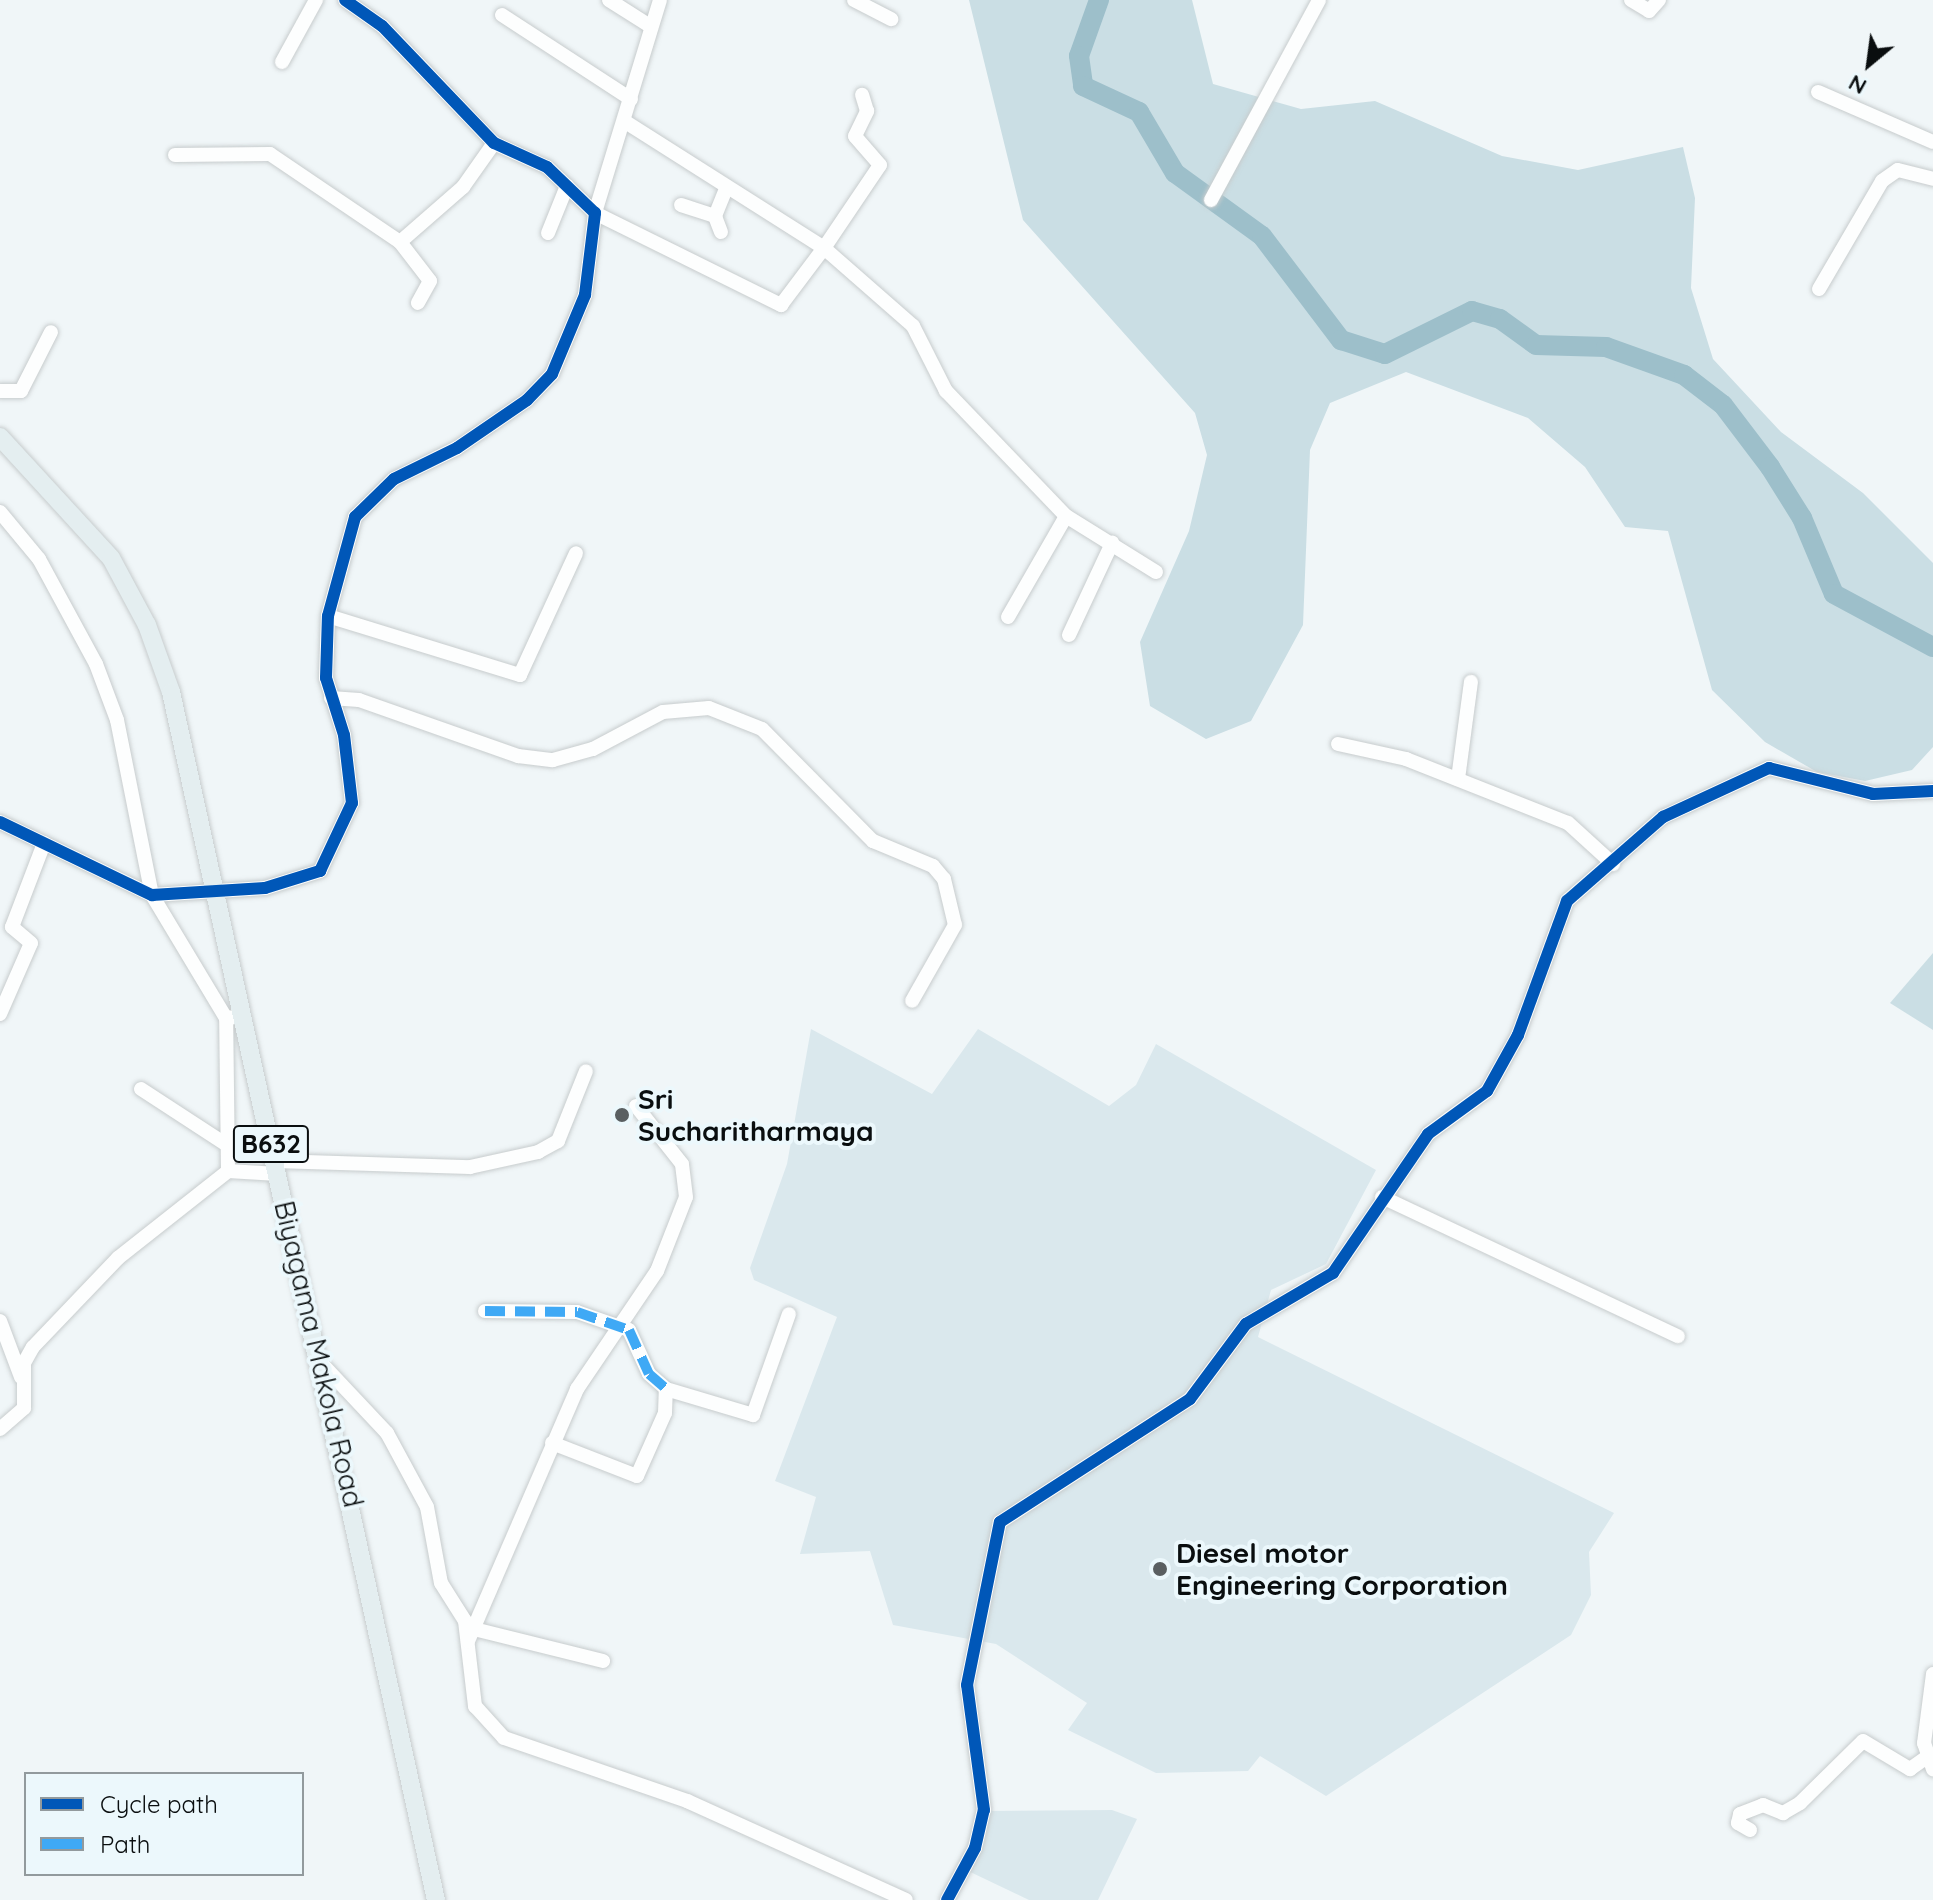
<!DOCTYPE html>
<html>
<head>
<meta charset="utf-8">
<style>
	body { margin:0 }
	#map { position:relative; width:1933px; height:1900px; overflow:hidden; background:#f0f6f8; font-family:Quicksand,sans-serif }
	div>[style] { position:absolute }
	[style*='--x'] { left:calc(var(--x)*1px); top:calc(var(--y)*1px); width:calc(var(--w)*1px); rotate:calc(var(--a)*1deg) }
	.built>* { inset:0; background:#dae8ed }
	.green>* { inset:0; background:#cadee4 }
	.river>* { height:20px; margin:-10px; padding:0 10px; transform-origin:10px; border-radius:10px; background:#9dbfca }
	.roads { filter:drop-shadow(0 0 2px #c7cccd) drop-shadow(0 0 2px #c7cccd) }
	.minor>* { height:14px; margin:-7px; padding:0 7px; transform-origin:7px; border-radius:7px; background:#fdfefe }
	.major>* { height:18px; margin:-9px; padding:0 9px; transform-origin:9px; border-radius:9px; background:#e4eef0 }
	.quiet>* { height:10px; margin-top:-5px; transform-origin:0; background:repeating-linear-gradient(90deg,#3fa9f5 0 20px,transparent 0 30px) }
	.cycleway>* { height:12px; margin:-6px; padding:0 6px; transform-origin:6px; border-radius:6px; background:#0057b8 }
	.dots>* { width:22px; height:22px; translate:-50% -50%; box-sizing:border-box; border:4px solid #ecf8fc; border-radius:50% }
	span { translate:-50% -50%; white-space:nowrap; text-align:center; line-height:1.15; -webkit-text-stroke:8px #ecf8fc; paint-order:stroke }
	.shield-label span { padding:2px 6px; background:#ecf8fc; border:2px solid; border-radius:6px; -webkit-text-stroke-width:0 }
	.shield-label { font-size:26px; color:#0a0e0f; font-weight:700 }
	.poi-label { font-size:28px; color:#0a0e0f; font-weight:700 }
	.left { translate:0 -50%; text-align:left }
	.street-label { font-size:28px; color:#0a0e0f }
	.legend { position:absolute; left:24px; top:1772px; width:280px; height:104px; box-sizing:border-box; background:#ecf8fc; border:2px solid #929a9d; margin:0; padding:10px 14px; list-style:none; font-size:24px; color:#0a0e0f }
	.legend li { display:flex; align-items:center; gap:16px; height:40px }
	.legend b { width:40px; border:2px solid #929a9d }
	.north { position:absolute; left:1829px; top:24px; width:80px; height:80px; -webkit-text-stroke:6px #ecf8fc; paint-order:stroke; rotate:209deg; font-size:22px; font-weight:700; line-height:32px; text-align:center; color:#0a0e0f }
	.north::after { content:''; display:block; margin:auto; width:28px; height:36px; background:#0a0e0f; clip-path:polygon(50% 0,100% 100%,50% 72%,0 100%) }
</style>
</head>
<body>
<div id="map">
	<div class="built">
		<div style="clip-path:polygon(811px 1029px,932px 1094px,978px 1029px,1109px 1106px,1136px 1085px,1156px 1044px,1376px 1170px,1326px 1264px,1271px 1290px,1258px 1337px,1614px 1513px,1589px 1552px,1591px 1595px,1571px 1635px,1326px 1796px,1260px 1756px,1248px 1771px,1156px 1773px,1068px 1730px,1087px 1703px,996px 1644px,893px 1625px,870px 1551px,800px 1554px,816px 1497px,775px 1481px,837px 1317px,754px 1280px,750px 1268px,787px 1164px)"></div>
		<div style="clip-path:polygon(1112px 1810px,1137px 1819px,1098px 1900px,1029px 1900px,964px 1869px,985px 1811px)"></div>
	</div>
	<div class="green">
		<div style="clip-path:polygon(969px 0,1192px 0,1213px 84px,1301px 109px,1375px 101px,1502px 156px,1578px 170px,1683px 147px,1695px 198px,1691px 288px,1713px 359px,1781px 432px,1863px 493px,1933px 563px,1933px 747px,1912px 770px,1865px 781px,1817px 772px,1765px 742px,1712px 690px,1668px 531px,1625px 527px,1585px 467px,1528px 418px,1406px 372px,1330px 403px,1310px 450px,1303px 625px,1251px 721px,1206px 739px,1150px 706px,1140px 642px,1189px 531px,1207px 455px,1195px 413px,1023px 220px)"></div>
		<div style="clip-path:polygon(1933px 953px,1933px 1030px,1890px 1003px)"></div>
	</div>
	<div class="river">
		<div style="--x:1099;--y:0;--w:59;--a:109.7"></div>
		<div style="--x:1079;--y:56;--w:30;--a:82"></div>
		<div style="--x:1083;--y:86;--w:62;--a:24.9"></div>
		<div style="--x:1139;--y:112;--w:71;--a:59.5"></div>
		<div style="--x:1175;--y:173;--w:107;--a:35.9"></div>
		<div style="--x:1262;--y:236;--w:131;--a:52.8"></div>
		<div style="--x:1341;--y:340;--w:46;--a:17.7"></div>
		<div style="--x:1385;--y:354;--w:97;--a:-26.3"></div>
		<div style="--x:1472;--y:311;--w:29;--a:16"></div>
		<div style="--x:1500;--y:319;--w:44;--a:35.8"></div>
		<div style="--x:1536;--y:345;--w:70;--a:1.6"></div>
		<div style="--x:1606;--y:347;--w:83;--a:19.7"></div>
		<div style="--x:1684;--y:375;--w:49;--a:37.6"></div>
		<div style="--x:1723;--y:405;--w:78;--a:52.8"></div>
		<div style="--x:1770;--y:467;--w:60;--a:57.9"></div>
		<div style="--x:1802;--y:518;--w:82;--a:67.2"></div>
		<div style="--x:1834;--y:594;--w:112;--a:28.2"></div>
	</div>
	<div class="roads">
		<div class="minor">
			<div style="--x:609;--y:0;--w:45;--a:32.3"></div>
			<div style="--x:660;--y:0;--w:223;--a:107"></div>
			<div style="--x:595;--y:213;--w:208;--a:26.3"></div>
			<div style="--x:781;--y:305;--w:71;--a:-53"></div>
			<div style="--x:824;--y:248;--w:118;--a:41.2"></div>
			<div style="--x:913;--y:326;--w:73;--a:63.1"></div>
			<div style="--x:946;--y:391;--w:173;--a:46.2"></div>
			<div style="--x:1066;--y:516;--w:106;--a:31.9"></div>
			<div style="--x:854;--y:0;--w:42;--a:27.2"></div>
			<div style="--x:1631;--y:0;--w:21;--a:31"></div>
			<div style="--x:1649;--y:11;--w:15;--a:-48"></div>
			<div style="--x:502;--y:15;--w:154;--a:33.1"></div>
			<div style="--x:282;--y:62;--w:71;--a:-61.3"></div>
			<div style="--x:1818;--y:92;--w:125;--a:23.5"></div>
			<div style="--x:624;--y:121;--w:237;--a:32.4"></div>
			<div style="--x:824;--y:248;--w:100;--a:-56"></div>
			<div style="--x:880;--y:165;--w:38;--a:-131"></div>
			<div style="--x:855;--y:136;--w:28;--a:-64"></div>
			<div style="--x:867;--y:111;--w:17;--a:-107"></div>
			<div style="--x:175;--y:155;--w:95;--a:-0.6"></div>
			<div style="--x:270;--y:154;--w:157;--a:34.1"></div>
			<div style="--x:400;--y:242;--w:84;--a:-41.1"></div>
			<div style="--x:463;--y:187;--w:54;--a:-54.8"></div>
			<div style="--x:1211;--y:200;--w:227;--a:-61.6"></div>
			<div style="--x:681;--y:205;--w:36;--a:18"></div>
			<div style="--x:721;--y:232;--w:17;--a:-111"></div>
			<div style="--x:715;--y:216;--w:29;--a:-68"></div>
			<div style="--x:548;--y:233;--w:51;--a:-68"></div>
			<div style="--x:400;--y:242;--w:49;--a:52.4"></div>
			<div style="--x:430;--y:281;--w:25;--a:119"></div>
			<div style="--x:1819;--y:289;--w:125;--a:-59.7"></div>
			<div style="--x:1882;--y:181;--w:19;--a:-35"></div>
			<div style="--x:1898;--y:170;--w:36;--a:14"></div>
			<div style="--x:0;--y:391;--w:21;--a:0"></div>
			<div style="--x:21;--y:391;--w:66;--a:-63"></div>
			<div style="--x:0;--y:512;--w:61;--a:50.3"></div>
			<div style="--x:39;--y:559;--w:119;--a:61.5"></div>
			<div style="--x:96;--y:664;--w:60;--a:69.4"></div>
			<div style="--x:117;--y:720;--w:178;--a:78.7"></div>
			<div style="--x:152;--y:895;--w:144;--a:59"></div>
			<div style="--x:328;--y:616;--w:201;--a:17.1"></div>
			<div style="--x:520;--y:675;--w:134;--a:-65.3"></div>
			<div style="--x:1008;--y:617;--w:116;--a:-60.1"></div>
			<div style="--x:1069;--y:635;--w:102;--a:-64.9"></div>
			<div style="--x:331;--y:698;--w:28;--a:4"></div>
			<div style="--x:359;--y:700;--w:169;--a:19.4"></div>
			<div style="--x:518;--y:756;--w:35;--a:7"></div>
			<div style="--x:553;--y:760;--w:41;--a:-15.4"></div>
			<div style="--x:593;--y:749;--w:79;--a:-27.9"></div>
			<div style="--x:663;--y:712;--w:46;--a:-5"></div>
			<div style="--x:709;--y:708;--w:57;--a:21.6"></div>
			<div style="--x:762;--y:729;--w:158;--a:45.3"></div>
			<div style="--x:873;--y:841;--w:65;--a:22.6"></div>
			<div style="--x:933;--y:866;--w:17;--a:50"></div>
			<div style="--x:944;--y:879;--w:47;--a:76.6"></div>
			<div style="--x:955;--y:925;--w:87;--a:119.5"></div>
			<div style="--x:1338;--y:744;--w:70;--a:12.4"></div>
			<div style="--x:1406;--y:759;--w:174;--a:21.6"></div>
			<div style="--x:1568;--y:823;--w:61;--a:42.3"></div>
			<div style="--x:1458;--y:779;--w:98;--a:-82.4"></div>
			<div style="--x:0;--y:822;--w:169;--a:25.7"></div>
			<div style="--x:152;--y:895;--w:113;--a:-3.5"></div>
			<div style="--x:265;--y:888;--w:58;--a:-17.2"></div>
			<div style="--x:320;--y:871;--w:75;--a:-64.8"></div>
			<div style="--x:352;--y:803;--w:68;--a:-96.7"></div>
			<div style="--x:344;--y:735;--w:60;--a:-107.5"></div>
			<div style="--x:326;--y:678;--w:62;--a:-88.2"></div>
			<div style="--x:328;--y:616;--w:103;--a:-74.7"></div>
			<div style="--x:355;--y:517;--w:54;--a:-44.3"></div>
			<div style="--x:394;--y:479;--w:70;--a:-26.2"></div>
			<div style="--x:457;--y:448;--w:85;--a:-34.4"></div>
			<div style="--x:527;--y:400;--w:36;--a:-46"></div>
			<div style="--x:552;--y:374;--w:86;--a:-67.3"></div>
			<div style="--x:585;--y:295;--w:83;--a:-83"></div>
			<div style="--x:595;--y:213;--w:66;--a:-136.2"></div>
			<div style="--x:547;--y:167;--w:58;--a:-155.6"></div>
			<div style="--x:494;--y:143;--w:162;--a:-133.7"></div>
			<div style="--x:382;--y:26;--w:45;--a:-144.9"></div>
			<div style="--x:0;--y:1014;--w:77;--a:-66.4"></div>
			<div style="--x:31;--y:943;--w:25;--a:-140"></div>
			<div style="--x:12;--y:927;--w:90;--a:-69.1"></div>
			<div style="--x:141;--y:1089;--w:103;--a:33.1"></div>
			<div style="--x:275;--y:1161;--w:195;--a:1.8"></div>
			<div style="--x:470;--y:1167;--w:70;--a:-12.4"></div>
			<div style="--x:538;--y:1152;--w:23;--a:-29"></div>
			<div style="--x:558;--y:1141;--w:75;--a:-68.2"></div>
			<div style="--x:228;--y:1171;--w:153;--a:-90.7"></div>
			<div style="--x:226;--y:1018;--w:10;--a:-6"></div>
			<div style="--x:1382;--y:1197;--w:327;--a:25.2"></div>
			<div style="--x:485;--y:1311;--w:92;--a:0.6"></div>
			<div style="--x:577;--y:1312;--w:55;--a:19.1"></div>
			<div style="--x:629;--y:1330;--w:48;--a:65.6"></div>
			<div style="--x:649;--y:1374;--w:23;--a:41"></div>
			<div style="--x:0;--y:1321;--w:60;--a:69.4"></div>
			<div style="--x:324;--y:1366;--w:92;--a:46.8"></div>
			<div style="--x:387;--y:1433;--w:84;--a:61.6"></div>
			<div style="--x:427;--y:1507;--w:77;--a:79.6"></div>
			<div style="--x:441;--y:1583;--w:45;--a:57.7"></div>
			<div style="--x:465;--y:1621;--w:86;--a:83.3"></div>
			<div style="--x:475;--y:1706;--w:43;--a:47.8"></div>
			<div style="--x:504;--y:1738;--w:194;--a:19"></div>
			<div style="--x:687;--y:1801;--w:240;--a:24.3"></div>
			<div style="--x:0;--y:1429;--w:32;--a:-41"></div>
			<div style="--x:24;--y:1408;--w:45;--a:-90"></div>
			<div style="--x:24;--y:1363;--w:18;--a:-61"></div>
			<div style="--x:33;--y:1347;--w:123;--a:-46.3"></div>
			<div style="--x:118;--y:1258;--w:140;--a:-38.3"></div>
			<div style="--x:228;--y:1171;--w:50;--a:3.4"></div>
			<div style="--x:552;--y:1443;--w:91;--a:21.2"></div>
			<div style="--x:637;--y:1476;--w:69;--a:-66"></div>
			<div style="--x:665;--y:1413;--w:24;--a:-88"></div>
			<div style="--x:666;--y:1389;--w:91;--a:16.6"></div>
			<div style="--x:753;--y:1415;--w:107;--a:-70.4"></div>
			<div style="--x:474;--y:1629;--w:133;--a:13.9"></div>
			<div style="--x:468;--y:1641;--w:275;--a:-66.6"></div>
			<div style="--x:577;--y:1389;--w:143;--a:-55.9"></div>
			<div style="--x:657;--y:1271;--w:79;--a:-68.6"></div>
			<div style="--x:686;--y:1197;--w:33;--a:-97"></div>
			<div style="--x:682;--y:1164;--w:74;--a:-128.4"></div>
			<div style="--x:1933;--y:1674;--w:70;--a:97.4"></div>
			<div style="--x:1924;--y:1743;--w:28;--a:71"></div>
			<div style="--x:1750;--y:1830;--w:14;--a:-150"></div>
			<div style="--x:1738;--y:1823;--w:9;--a:-77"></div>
			<div style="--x:1740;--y:1814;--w:25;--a:-21"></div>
			<div style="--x:1763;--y:1805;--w:22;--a:22"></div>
			<div style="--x:1783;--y:1813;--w:20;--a:-30"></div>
			<div style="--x:1800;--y:1803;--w:88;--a:-44.5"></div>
			<div style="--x:1863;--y:1741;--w:55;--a:30.8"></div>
			<div style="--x:1910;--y:1769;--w:19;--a:-35"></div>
			<div style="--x:947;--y:1900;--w:59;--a:-61.7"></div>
			<div style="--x:975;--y:1848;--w:39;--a:-77"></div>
			<div style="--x:984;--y:1810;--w:126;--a:-97.7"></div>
			<div style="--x:967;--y:1685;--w:166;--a:-78.6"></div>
			<div style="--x:1000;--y:1522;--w:226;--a:-32.9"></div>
			<div style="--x:1190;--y:1399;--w:94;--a:-53.3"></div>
			<div style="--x:1246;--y:1324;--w:101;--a:-30.4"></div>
			<div style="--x:1333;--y:1273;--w:168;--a:-55.6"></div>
			<div style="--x:1428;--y:1134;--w:73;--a:-36.1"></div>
			<div style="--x:1487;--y:1091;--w:64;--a:-61"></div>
			<div style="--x:1518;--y:1035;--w:143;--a:-69.9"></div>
			<div style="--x:1567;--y:901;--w:128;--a:-41.2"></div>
			<div style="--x:1663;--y:817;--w:117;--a:-24.8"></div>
			<div style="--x:1769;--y:768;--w:107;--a:14"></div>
			<div style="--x:1873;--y:794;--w:60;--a:-2.9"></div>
		</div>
		<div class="major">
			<div style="--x:0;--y:437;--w:164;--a:47.5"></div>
			<div style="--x:111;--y:558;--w:76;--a:61.8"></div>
			<div style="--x:147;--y:625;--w:71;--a:70.3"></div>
			<div style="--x:171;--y:692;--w:1237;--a:77.63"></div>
		</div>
	</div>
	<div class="quiet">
		<div style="--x:485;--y:1311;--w:92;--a:0.6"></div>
		<div style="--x:577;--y:1312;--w:55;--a:19.1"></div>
		<div style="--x:629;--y:1330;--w:48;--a:65.6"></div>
		<div style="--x:649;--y:1374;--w:23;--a:41"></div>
	</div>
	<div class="cycleway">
		<div style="--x:0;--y:822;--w:169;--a:25.7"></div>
		<div style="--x:152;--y:895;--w:113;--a:-3.5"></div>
		<div style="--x:265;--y:888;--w:58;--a:-17.2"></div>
		<div style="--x:320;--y:871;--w:75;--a:-64.8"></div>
		<div style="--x:352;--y:803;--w:68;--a:-96.7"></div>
		<div style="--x:344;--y:735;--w:60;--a:-107.5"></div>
		<div style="--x:326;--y:678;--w:62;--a:-88.2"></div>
		<div style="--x:328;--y:616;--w:103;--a:-74.7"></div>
		<div style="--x:355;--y:517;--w:54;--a:-44.3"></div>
		<div style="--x:394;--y:479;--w:70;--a:-26.2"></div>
		<div style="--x:457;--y:448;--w:85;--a:-34.4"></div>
		<div style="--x:527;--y:400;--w:36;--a:-46"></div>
		<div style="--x:552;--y:374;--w:86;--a:-67.3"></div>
		<div style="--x:585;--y:295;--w:83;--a:-83"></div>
		<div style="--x:595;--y:213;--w:66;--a:-136.2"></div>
		<div style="--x:547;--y:167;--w:58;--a:-155.6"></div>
		<div style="--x:494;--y:143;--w:162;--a:-133.7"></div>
		<div style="--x:382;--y:26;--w:45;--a:-144.9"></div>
		<div style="--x:947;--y:1900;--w:59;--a:-61.7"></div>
		<div style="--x:975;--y:1848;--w:39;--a:-77"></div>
		<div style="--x:984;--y:1810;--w:126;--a:-97.7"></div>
		<div style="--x:967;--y:1685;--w:166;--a:-78.6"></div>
		<div style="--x:1000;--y:1522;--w:226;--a:-32.9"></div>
		<div style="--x:1190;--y:1399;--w:94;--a:-53.3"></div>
		<div style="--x:1246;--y:1324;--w:101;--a:-30.4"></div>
		<div style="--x:1333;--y:1273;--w:168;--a:-55.6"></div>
		<div style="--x:1428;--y:1134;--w:73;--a:-36.1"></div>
		<div style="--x:1487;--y:1091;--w:64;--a:-61"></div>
		<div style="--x:1518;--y:1035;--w:143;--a:-69.9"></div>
		<div style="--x:1567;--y:901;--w:128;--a:-41.2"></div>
		<div style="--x:1663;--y:817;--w:117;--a:-24.8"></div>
		<div style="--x:1769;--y:768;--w:107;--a:14"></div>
		<div style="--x:1873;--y:794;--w:60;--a:-2.9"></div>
	</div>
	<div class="dots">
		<div style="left:622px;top:1115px;background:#5a5f61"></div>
		<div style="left:1160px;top:1569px;background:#5a5f61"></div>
	</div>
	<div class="shield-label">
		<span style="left:271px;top:1144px">B632</span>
	</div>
	<div class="poi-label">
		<span class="left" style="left:638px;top:1115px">Sri<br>Sucharitharmaya</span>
		<span class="left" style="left:1176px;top:1569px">Diesel motor<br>Engineering Corporation</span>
	</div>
	<div class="street-label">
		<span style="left:319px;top:1354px;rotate:77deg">Biyagama Makola Road</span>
	</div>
	<ul class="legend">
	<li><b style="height:10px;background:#0057b8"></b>Cycle path</li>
	<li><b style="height:10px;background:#3fa9f5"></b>Path</li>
	</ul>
	<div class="north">N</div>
</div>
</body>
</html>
